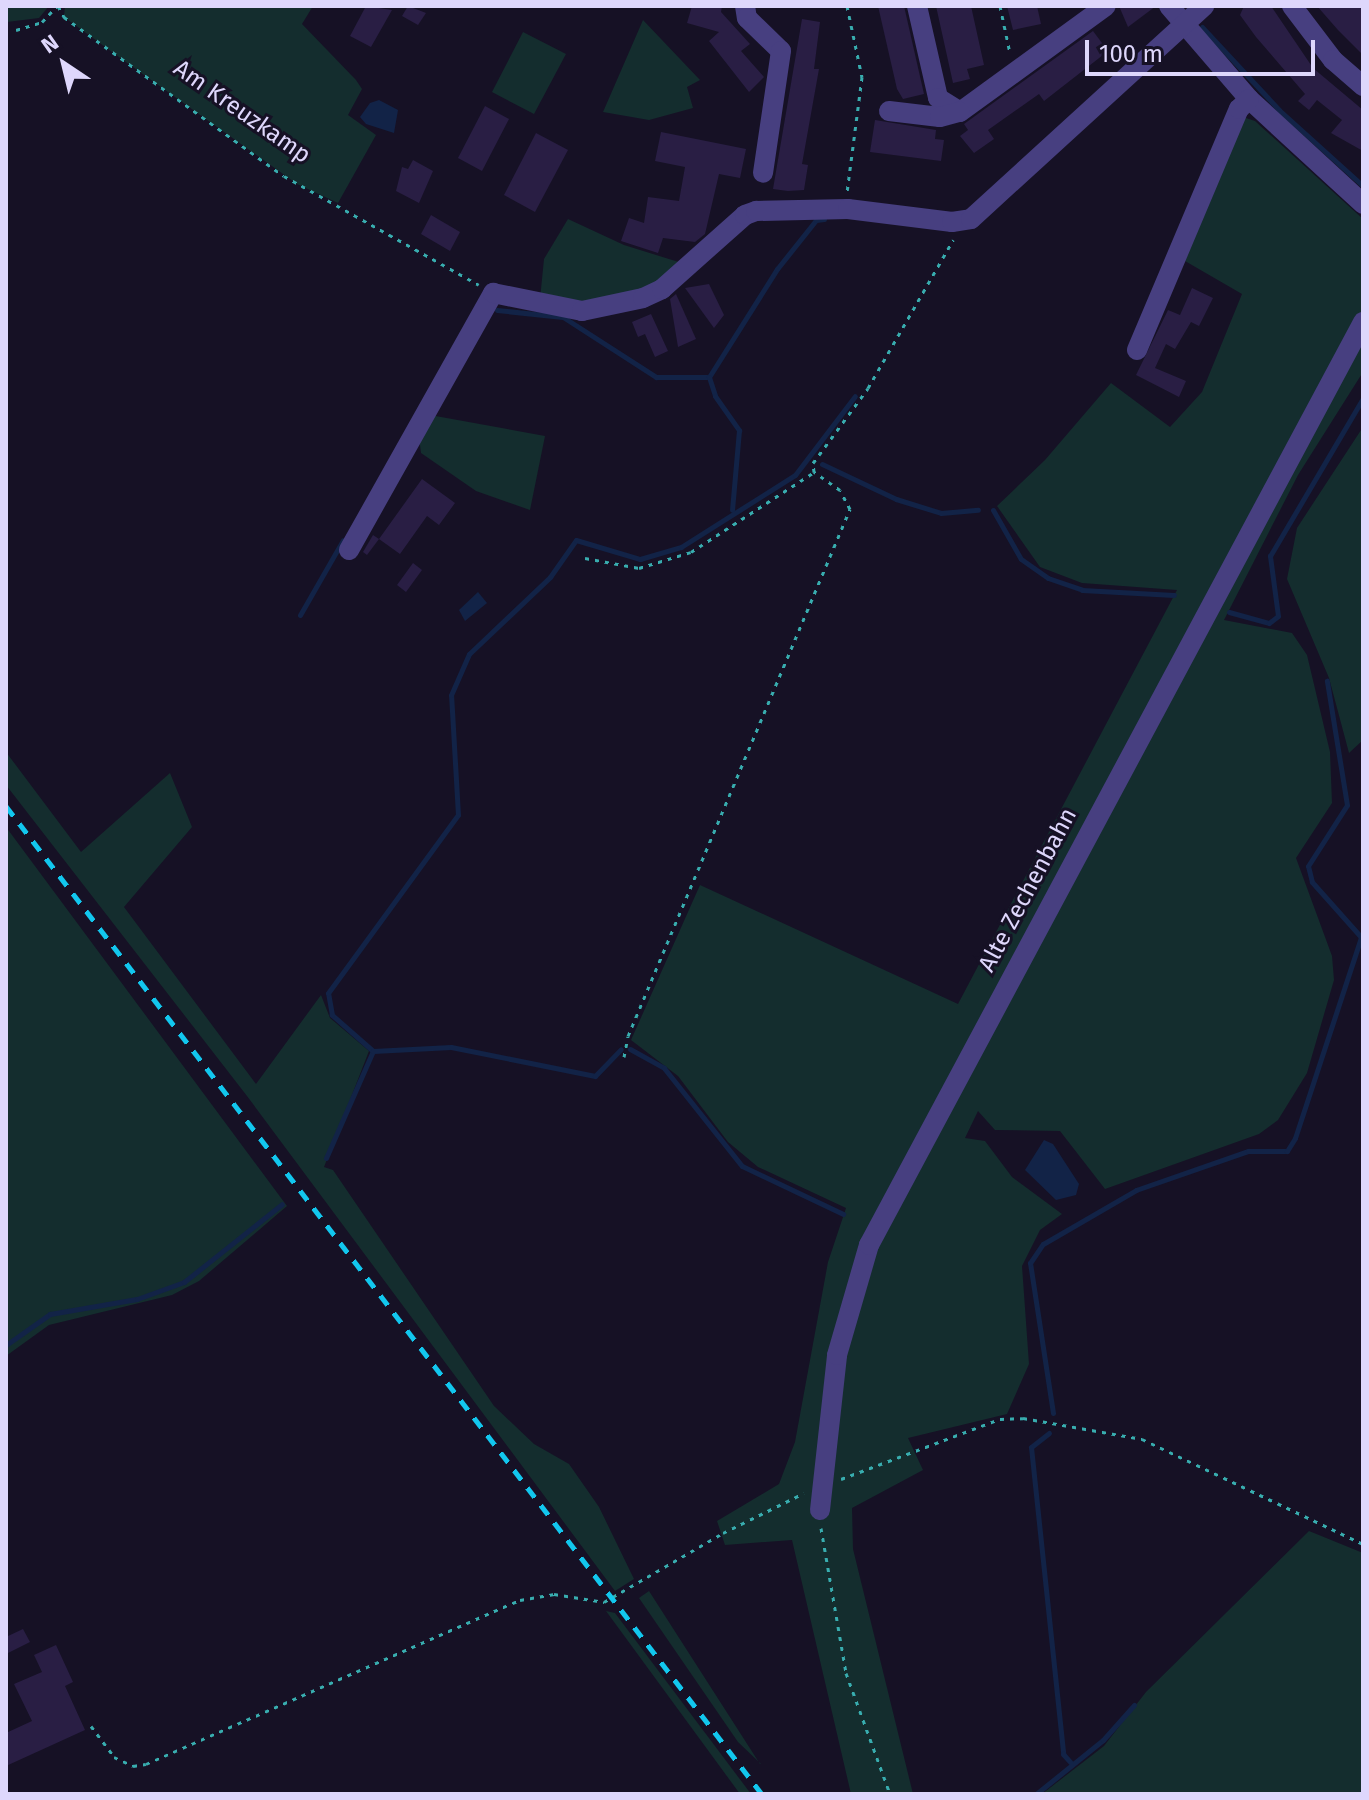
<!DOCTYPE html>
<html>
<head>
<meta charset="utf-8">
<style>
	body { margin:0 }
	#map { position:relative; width:1369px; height:1800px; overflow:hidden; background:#161125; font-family:"Fira Sans",sans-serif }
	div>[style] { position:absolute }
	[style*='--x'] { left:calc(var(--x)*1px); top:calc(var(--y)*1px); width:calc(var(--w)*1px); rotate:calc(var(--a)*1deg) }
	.green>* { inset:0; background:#142d2e }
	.water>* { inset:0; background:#122347 }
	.stream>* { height:5px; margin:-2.5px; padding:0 2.5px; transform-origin:2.5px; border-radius:2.5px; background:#122347 }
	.building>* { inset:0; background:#291e44 }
	.path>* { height:3px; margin-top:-1.5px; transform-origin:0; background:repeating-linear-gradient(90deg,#38adaf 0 4px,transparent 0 10px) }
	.minor>* { height:20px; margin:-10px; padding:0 10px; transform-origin:10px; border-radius:10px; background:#473f80 }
	.rail>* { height:5px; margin-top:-2.5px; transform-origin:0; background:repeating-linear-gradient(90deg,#12c7ee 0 12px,transparent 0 22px) }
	span { translate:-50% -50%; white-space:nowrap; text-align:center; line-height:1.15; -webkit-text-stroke:6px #161125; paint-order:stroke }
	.street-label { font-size:24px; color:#ded7fc }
	.frame { position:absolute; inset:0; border:8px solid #ded7fc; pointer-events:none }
	.north { position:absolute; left:24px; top:24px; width:80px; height:80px; -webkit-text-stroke:6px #161125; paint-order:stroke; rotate:325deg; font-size:22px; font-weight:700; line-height:32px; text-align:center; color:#ded7fc }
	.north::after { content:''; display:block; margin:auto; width:28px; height:36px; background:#ded7fc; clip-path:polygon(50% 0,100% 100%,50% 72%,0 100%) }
	.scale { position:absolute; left:1085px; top:40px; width:230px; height:36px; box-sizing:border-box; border:4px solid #ded7fc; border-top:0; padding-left:10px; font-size:24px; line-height:28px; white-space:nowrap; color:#ded7fc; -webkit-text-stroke:6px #161125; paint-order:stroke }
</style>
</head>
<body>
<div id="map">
	<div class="green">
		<div style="clip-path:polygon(6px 6px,49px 6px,39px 18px,7px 22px)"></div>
		<div style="clip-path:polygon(65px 6px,313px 6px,302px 24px,356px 80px,362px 89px,348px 115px,376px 135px,338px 203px,297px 184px,123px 60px,64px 17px)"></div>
		<div style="clip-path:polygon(643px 20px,700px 80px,687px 87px,693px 108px,649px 120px,603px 112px)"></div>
		<div style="clip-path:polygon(523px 32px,566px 54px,534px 114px,492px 92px)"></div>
		<div style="clip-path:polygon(1240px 116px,1255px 121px,1363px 219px,1363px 372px,1298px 475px,1224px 620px,1292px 633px,1307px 655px,1330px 752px,1332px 803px,1296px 858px,1332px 956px,1334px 980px,1307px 1073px,1278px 1120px,1259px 1134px,1105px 1189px,1060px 1131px,995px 1130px,978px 1111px,965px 1138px,985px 1141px,1012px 1177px,1062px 1214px,1040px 1230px,1022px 1266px,1029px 1364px,1007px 1414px,908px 1438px,923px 1470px,852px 1508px,853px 1549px,913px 1794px,851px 1794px,792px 1540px,725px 1545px,717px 1521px,779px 1484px,795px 1442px,828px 1262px,846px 1208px,758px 1167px,728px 1142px,678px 1076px,631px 1040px,700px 885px,958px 1004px,1177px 590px,1082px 583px,1040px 567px,997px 506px,1045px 460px,1111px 383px,1170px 427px,1202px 392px,1242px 294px,1185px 261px)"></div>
		<div style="clip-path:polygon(568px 219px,624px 245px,685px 264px,663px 282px,592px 304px,540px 299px,544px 259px)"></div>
		<div style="clip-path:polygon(430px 415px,545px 436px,530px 510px,476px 491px,421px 453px,419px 437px)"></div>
		<div style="clip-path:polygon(1363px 427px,1363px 740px,1349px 753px,1329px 678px,1287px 579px,1297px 528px)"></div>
		<div style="clip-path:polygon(6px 752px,81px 852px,170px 773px,192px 827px,124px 907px,256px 1084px,321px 995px,330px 1018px,369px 1051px,324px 1167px,333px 1170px,494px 1406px,534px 1444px,569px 1464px,599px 1507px,634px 1579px,615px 1591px,247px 1096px,6px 785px)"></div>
		<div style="clip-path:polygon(6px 827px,287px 1206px,199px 1281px,172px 1295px,49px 1325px,6px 1356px)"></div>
		<div style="clip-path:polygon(1309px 1531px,1363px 1553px,1363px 1794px,1042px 1794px,1104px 1746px,1146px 1692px)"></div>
		<div style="clip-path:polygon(649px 1591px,760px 1764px,761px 1764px,738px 1742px,639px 1598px)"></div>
		<div style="clip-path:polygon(606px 1611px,615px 1613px,751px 1794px,740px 1794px)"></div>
	</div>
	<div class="water">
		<div style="clip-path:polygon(379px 100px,398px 110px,394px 133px,366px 124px,360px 117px,370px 103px)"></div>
		<div style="clip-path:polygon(478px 592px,487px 603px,465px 621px,459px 610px)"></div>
		<div style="clip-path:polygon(1044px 1140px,1053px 1144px,1079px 1184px,1076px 1195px,1056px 1200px,1025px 1170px)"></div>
	</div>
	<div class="stream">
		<div style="--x:1202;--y:27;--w:113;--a:47.1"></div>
		<div style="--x:1279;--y:110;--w:113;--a:42.1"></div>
		<div style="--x:497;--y:310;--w:66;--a:6.1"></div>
		<div style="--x:563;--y:317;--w:111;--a:32.8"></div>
		<div style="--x:656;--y:377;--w:53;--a:0"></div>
		<div style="--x:709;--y:377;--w:128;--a:-57.8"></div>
		<div style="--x:777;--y:269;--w:63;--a:-51.5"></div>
		<div style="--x:816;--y:220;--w:8;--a:-7"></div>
		<div style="--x:709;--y:377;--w:20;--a:72"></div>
		<div style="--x:715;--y:396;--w:42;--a:54.8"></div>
		<div style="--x:739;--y:430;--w:80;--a:95"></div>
		<div style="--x:822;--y:464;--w:82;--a:25.3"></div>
		<div style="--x:896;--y:499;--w:47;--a:17.3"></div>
		<div style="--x:941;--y:513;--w:37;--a:-5"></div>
		<div style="--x:993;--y:510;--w:56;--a:60.3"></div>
		<div style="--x:1021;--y:559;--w:33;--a:35"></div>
		<div style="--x:1048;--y:578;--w:36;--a:19"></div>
		<div style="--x:1082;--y:590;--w:92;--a:3.1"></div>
		<div style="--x:1229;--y:612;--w:41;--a:15.4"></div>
		<div style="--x:1269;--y:623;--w:11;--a:-38"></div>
		<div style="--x:1278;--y:616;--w:61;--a:-97.6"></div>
		<div style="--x:1270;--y:556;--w:183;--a:-59.5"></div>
		<div style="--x:300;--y:615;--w:86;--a:-60.2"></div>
		<div style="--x:630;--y:1049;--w:39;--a:29"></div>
		<div style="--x:664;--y:1068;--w:125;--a:51.5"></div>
		<div style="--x:742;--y:1166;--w:112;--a:25.4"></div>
		<div style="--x:373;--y:1051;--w:55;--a:-138.7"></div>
		<div style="--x:332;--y:1015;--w:22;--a:-100"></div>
		<div style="--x:328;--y:993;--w:220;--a:-53.9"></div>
		<div style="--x:458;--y:815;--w:120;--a:-93.3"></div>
		<div style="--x:451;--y:695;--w:45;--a:-66.3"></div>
		<div style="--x:469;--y:654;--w:112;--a:-43.5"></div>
		<div style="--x:550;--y:577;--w:45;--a:-54.9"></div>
		<div style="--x:576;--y:540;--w:67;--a:16.5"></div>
		<div style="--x:640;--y:559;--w:43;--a:-16.3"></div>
		<div style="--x:681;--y:547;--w:135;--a:-32.3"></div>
		<div style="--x:795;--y:475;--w:99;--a:-52.8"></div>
		<div style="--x:326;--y:1158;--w:117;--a:-66.3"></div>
		<div style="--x:373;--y:1051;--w:78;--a:-2.9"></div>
		<div style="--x:451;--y:1047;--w:147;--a:11.4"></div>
		<div style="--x:595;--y:1076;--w:37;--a:-46"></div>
		<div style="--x:6;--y:1345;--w:54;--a:-35.2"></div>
		<div style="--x:50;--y:1314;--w:88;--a:-9.8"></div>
		<div style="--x:137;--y:1299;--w:50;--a:-19.9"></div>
		<div style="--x:184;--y:1282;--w:125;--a:-38.5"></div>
		<div style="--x:1053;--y:1413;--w:152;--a:-98.7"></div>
		<div style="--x:1030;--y:1263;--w:23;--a:-56"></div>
		<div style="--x:1043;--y:1244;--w:108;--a:-30.1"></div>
		<div style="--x:1136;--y:1190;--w:119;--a:-19.2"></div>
		<div style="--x:1248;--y:1151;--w:39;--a:0"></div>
		<div style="--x:1287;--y:1151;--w:15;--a:-58"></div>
		<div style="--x:1295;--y:1138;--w:212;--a:-71.8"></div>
		<div style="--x:1361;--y:937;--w:74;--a:-131.7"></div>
		<div style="--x:1312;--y:882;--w:16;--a:-104"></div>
		<div style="--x:1308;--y:866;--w:72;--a:-57.4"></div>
		<div style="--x:1347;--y:805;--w:126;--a:-99.2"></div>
		<div style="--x:1049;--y:1433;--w:23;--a:142"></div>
		<div style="--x:1031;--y:1447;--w:309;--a:84"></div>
		<div style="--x:1063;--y:1754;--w:13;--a:48"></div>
		<div style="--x:1036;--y:1794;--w:86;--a:-38.9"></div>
		<div style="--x:1103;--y:1740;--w:47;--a:-48.5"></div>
	</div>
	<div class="building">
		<div style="clip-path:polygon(366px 6px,392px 10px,371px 47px,350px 36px)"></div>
		<div style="clip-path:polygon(408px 6px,426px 13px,418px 25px,402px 16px)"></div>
		<div style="clip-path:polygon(692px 6px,722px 6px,721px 12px,750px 44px,741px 51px,764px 77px,749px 92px,709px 41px,719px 32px,687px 23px)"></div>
		<div style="clip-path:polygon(878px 6px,904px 6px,924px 94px,903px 99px,897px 89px)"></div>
		<div style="clip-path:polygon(936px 6px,971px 6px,984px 65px,967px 69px,970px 79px,953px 83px)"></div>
		<div style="clip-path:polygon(1007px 6px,1037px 6px,1041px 24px,1013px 30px)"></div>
		<div style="clip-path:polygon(1119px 6px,1156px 6px,1128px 27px)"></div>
		<div style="clip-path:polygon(1244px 6px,1271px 6px,1313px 68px,1363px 110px,1363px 151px,1331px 133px,1342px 120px,1317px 100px,1309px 110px,1298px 101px,1305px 94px,1256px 37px,1240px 15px)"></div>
		<div style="clip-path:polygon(1317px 6px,1363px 6px,1363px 55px,1338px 30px)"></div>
		<div style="clip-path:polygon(802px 19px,820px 22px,814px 69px,819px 69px,802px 164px,808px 165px,804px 190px,788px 191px,773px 189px)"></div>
		<div style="clip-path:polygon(1093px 31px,1105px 47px,1103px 55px,1044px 101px,1039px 94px,988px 130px,994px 139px,974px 153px,960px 136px,968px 130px,964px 124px)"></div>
		<div style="clip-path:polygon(485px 106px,509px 119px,482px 171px,458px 158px)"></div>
		<div style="clip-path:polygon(875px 120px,936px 130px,935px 139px,944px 140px,941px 161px,870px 152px)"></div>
		<div style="clip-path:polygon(661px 132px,746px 149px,740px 178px,719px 174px,705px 234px,695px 242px,663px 238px,658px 253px,621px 241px,629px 218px,644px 223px,648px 197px,679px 201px,685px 167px,655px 161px)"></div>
		<div style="clip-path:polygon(536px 133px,568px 150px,535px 212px,504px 195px)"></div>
		<div style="clip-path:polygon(413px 160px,433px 171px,419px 203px,396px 191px,402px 167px,408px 169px)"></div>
		<div style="clip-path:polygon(431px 215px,460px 232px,450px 251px,421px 234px)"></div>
		<div style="clip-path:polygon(709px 284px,724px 315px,714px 328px,685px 288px)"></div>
		<div style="clip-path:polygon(1192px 288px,1213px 298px,1199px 326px,1191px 322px,1175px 349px,1166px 344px,1155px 368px,1186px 381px,1179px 397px,1136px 375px,1168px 310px,1180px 315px)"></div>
		<div style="clip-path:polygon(676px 294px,696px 339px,678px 347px,670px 299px)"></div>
		<div style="clip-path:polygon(651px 314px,668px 351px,655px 357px,645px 334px,638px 337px,632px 322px)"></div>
		<div style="clip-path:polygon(422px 479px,455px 503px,439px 525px,427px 516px,400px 554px,379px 539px)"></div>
		<div style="clip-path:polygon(373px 535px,379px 539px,367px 555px,363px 552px)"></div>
		<div style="clip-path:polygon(413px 563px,422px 570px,406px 592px,397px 585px)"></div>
		<div style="clip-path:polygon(23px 1629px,30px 1642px,6px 1654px,6px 1637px)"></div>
		<div style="clip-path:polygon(56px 1645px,73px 1682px,65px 1686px,85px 1730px,6px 1766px,6px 1733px,32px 1721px,14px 1684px,42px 1672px,34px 1655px)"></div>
	</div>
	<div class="path">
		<div style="--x:58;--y:6;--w:13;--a:61"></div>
		<div style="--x:64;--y:17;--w:271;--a:35.9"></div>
		<div style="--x:284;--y:176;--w:223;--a:29.2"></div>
		<div style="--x:847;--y:6;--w:73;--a:78.1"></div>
		<div style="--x:862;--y:77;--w:116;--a:97.4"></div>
		<div style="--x:1000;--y:6;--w:48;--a:78"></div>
		<div style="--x:16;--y:30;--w:27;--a:-17"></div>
		<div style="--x:42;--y:22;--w:22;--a:-47"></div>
		<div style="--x:585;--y:558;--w:55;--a:10.5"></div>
		<div style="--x:639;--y:568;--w:54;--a:-17.1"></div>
		<div style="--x:691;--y:552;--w:147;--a:-33"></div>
		<div style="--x:624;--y:1057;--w:21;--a:-79"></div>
		<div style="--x:628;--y:1036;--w:572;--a:-67.16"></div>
		<div style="--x:850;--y:509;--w:21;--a:-118"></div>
		<div style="--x:840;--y:490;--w:32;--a:-145"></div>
		<div style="--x:814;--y:472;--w:9;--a:-96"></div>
		<div style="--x:813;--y:463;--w:93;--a:-53.7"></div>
		<div style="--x:868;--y:388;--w:171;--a:-60.1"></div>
		<div style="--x:841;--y:1479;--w:170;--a:-20.7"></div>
		<div style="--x:1000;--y:1419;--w:23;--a:-2"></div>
		<div style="--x:1023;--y:1418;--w:121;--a:10"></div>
		<div style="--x:1142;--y:1439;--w:245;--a:25.4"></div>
		<div style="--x:821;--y:1528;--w:147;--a:80.2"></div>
		<div style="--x:846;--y:1673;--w:129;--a:70"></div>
		<div style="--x:91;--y:1726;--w:39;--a:53"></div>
		<div style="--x:114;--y:1757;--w:21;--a:25"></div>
		<div style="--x:133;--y:1766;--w:13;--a:-9"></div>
		<div style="--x:146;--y:1764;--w:408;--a:-23.7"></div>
		<div style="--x:520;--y:1600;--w:35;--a:-10"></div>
		<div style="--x:554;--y:1594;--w:51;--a:9.1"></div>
		<div style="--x:604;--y:1602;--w:138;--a:-30.1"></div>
		<div style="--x:723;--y:1533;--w:90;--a:-26.3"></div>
	</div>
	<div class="minor">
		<div style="--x:745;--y:6;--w:12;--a:81"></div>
		<div style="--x:747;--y:18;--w:47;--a:44.1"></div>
		<div style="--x:781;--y:51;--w:123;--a:98.4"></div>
		<div style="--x:917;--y:6;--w:94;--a:77.1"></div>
		<div style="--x:938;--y:98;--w:26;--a:32"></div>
		<div style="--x:960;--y:112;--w:180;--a:-36"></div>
		<div style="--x:1169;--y:6;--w:123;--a:49.3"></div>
		<div style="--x:1249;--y:99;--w:155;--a:42.6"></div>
		<div style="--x:1292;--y:6;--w:68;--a:52.8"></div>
		<div style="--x:1333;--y:60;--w:40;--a:41"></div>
		<div style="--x:889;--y:111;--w:51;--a:6.7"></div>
		<div style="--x:940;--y:117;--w:20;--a:-15"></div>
		<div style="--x:1137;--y:350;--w:262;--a:-67.1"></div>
		<div style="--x:1239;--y:109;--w:14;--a:-45"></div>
		<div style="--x:349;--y:550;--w:295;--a:-60.7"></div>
		<div style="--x:493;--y:293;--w:91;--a:11.4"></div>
		<div style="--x:582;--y:311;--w:62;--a:-12"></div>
		<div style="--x:643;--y:298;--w:21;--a:-25"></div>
		<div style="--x:662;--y:289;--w:111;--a:-41.7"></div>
		<div style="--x:745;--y:215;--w:12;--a:-20"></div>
		<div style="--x:756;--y:211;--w:92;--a:-1.2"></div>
		<div style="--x:848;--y:209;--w:105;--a:7.1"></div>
		<div style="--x:952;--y:222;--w:19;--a:-9"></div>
		<div style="--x:971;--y:219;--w:316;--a:-42.4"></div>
		<div style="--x:820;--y:1510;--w:156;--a:-83.7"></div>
		<div style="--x:837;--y:1355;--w:115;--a:-73.8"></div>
		<div style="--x:869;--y:1245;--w:1047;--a:-61.84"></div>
	</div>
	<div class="rail">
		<div style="--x:6;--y:806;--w:1244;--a:52.58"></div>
	</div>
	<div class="street-label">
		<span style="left:242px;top:112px;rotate:35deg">Am Kreuzkamp</span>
		<span style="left:1028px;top:890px;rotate:-62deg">Alte Zechenbahn</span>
	</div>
	<div class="frame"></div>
	<div class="north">N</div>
	<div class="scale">100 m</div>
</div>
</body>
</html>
